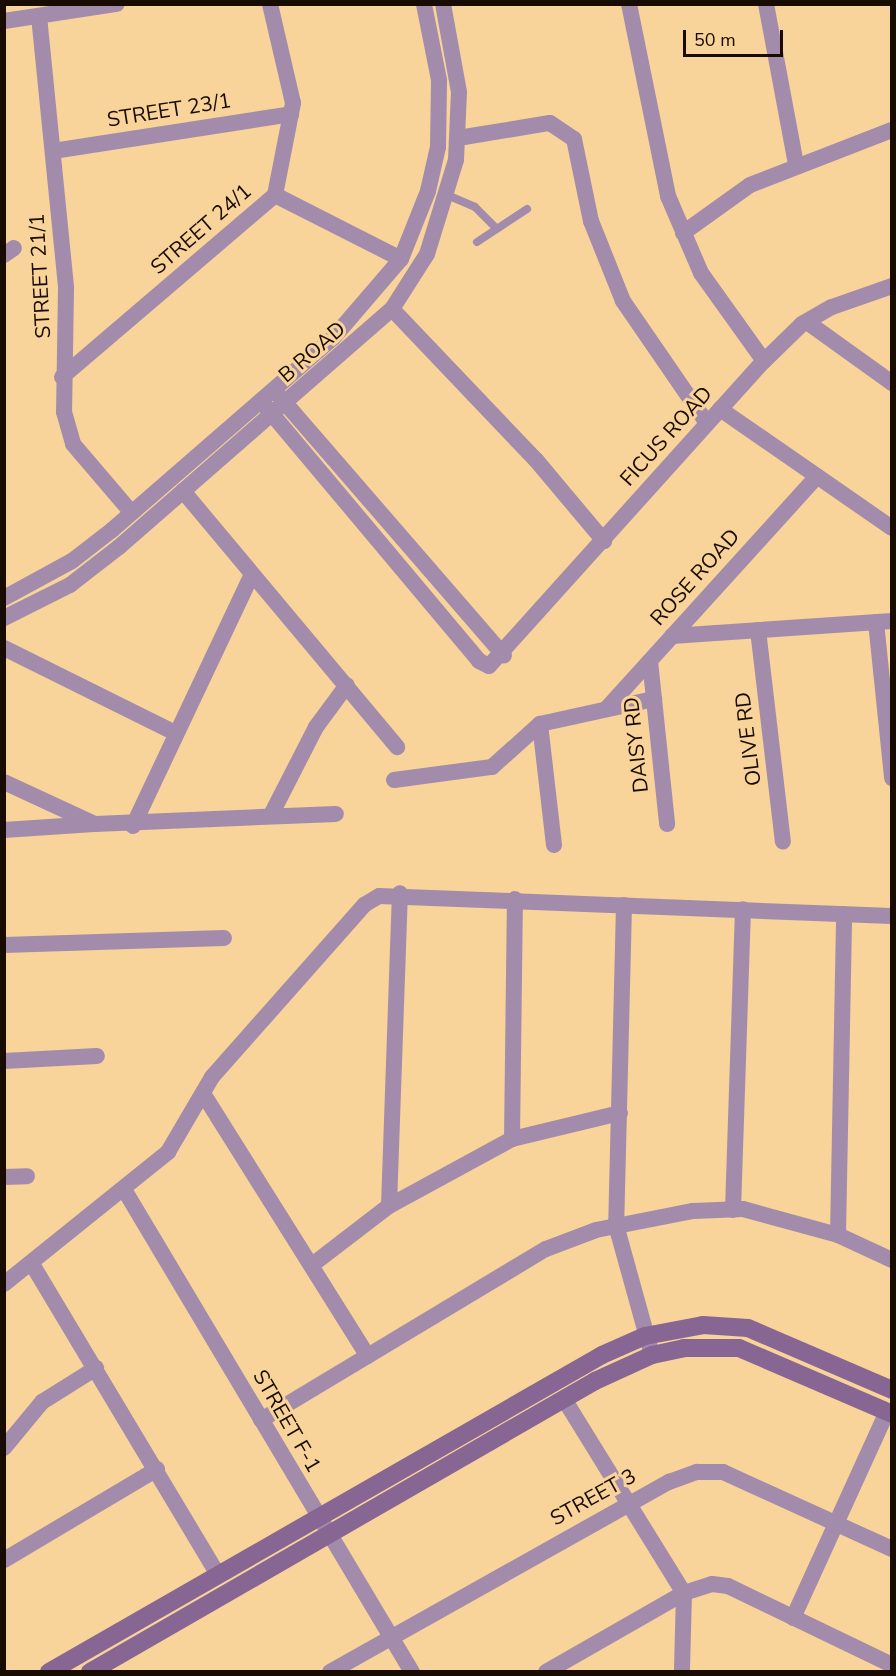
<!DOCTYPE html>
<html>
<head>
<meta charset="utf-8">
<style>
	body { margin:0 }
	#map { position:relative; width:896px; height:1676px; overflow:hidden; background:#f8d39a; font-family:"Nunito Sans",sans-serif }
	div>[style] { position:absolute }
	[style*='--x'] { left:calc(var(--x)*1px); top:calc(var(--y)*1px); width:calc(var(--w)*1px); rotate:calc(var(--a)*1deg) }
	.lane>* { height:8px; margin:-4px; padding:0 4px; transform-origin:4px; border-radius:4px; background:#a38cab }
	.street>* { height:16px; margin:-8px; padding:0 8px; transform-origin:8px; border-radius:8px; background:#a38cab }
	.secondary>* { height:18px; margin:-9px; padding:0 9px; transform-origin:9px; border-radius:9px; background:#886693 }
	span { translate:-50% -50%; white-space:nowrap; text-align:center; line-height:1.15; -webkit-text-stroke:6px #f8d39a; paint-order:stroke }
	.street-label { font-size:21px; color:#180b00 }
	.frame { position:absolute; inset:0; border:6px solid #180b00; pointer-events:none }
	.scale { position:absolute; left:683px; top:30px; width:100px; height:27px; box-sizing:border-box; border:3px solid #180b00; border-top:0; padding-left:8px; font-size:18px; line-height:21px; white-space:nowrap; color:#180b00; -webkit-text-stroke:4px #f8d39a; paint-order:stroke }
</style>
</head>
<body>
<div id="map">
	<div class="lane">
		<div style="--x:447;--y:195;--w:30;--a:23"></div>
		<div style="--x:475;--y:207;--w:30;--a:45"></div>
		<div style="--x:477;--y:242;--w:60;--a:-33.4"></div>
	</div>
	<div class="street">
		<div style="--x:629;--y:4;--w:196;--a:78.5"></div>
		<div style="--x:668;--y:196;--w:84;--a:66.8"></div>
		<div style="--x:701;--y:273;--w:108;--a:54.4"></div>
		<div style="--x:766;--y:4;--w:163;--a:79.4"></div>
		<div style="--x:39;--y:16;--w:273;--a:84.3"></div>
		<div style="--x:66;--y:288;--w:124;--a:90.9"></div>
		<div style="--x:64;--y:412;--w:33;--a:74"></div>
		<div style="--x:73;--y:444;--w:89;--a:49.5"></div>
		<div style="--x:4;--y:21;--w:114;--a:-8.6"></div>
		<div style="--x:458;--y:138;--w:93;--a:-9.3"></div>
		<div style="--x:550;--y:123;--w:29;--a:34"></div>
		<div style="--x:574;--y:139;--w:84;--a:78.3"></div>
		<div style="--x:591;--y:221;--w:86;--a:68.2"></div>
		<div style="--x:623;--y:301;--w:148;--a:55.5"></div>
		<div style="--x:53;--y:151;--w:241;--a:-8.8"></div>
		<div style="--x:275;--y:195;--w:141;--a:26.9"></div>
		<div style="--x:683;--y:233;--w:82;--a:-35.6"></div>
		<div style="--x:750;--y:185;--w:152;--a:-21.2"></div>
		<div style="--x:4;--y:255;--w:12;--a:-35"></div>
		<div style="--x:392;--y:309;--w:209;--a:46.4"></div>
		<div style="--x:536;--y:460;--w:106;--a:50"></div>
		<div style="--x:807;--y:322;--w:105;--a:35.7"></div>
		<div style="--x:62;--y:377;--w:280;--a:-40.5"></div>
		<div style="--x:275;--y:195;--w:94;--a:-78.9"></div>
		<div style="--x:293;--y:103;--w:102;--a:-103.1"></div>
		<div style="--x:280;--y:397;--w:342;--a:49.1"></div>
		<div style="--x:261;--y:401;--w:339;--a:50"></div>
		<div style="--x:479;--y:661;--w:11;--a:27"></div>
		<div style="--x:489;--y:666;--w:411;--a:-48"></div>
		<div style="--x:764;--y:361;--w:53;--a:-44.2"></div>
		<div style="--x:802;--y:324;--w:34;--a:-30"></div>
		<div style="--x:832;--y:307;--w:64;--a:-19.3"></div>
		<div style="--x:720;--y:409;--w:209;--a:34.7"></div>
		<div style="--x:183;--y:491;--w:334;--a:50.1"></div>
		<div style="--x:4;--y:598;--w:77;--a:-28.6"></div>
		<div style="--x:72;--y:561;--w:51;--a:-37.8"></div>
		<div style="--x:112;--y:530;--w:293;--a:-41"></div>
		<div style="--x:333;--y:338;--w:104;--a:-49.3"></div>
		<div style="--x:401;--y:259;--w:73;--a:-68.3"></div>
		<div style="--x:428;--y:191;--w:45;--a:-77.2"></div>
		<div style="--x:438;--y:147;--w:67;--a:-89.1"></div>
		<div style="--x:439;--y:80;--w:77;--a:-101.2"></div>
		<div style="--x:4;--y:618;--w:74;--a:-26.6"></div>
		<div style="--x:70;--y:585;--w:62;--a:-37.8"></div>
		<div style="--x:119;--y:547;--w:362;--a:-41.1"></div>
		<div style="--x:392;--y:309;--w:65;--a:-57.5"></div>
		<div style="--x:427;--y:254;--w:98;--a:-72.9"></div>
		<div style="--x:456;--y:160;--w:68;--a:-87.5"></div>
		<div style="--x:459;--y:92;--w:89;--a:-100.3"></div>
		<div style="--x:876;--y:622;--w:157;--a:84.1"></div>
		<div style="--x:758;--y:630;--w:213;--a:83.3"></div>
		<div style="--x:672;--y:636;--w:221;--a:-3.9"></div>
		<div style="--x:4;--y:648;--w:191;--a:26.4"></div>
		<div style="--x:650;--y:661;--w:164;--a:84"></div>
		<div style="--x:607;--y:708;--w:313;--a:-47.8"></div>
		<div style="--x:394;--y:780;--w:99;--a:-7.6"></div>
		<div style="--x:492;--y:767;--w:64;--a:-41.9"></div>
		<div style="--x:4;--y:782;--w:100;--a:24.8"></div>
		<div style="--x:95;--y:824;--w:241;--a:-2.4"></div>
		<div style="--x:271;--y:815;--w:99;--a:-62.9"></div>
		<div style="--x:316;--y:727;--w:52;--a:-53.6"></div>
		<div style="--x:133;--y:826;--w:276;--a:-64.7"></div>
		<div style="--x:4;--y:830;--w:90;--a:-3.8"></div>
		<div style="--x:554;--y:845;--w:122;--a:-96.6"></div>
		<div style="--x:540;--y:724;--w:117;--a:-12.4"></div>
		<div style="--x:624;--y:905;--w:320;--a:91.4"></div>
		<div style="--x:616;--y:1225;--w:135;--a:74.5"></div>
		<div style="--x:4;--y:945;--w:220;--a:-1.8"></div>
		<div style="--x:4;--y:1061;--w:93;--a:-3.1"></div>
		<div style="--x:204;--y:1095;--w:308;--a:57.9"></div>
		<div style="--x:512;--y:1139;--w:240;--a:-89.3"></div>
		<div style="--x:4;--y:1177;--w:23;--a:-2"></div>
		<div style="--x:125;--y:1191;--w:560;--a:59.18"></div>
		<div style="--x:389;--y:1206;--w:313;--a:-88"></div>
		<div style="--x:733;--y:1210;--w:301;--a:-88.1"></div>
		<div style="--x:838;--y:1235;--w:321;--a:-88.9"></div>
		<div style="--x:32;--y:1264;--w:362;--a:59.1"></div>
		<div style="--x:312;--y:1265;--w:97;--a:-37.5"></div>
		<div style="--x:389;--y:1206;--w:140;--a:-28.6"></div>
		<div style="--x:512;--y:1139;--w:111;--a:-13.5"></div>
		<div style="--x:4;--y:1284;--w:211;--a:-38.8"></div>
		<div style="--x:168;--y:1152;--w:87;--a:-59.6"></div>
		<div style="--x:212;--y:1077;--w:230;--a:-48.5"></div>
		<div style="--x:364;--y:905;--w:17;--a:-31"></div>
		<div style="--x:379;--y:896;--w:513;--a:2.23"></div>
		<div style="--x:564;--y:1399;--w:228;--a:58.3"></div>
		<div style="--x:684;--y:1593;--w:79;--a:91.5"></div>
		<div style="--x:261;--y:1420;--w:332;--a:-31"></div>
		<div style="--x:546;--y:1249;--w:53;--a:-20.8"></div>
		<div style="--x:596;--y:1230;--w:99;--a:-11.1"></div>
		<div style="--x:693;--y:1211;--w:50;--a:-2.3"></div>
		<div style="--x:743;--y:1209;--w:98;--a:15.3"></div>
		<div style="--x:838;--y:1235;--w:60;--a:24.8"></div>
		<div style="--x:4;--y:1448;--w:60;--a:-50.4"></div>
		<div style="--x:42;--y:1402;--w:64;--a:-32.2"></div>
		<div style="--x:4;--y:1560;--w:178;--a:-30.7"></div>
		<div style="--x:793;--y:1618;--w:226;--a:-65.5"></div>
		<div style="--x:330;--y:1672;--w:389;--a:-29.3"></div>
		<div style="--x:669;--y:1482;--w:30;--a:-20"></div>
		<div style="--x:697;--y:1472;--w:26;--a:0"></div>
		<div style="--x:723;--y:1472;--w:186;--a:24.5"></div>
		<div style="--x:546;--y:1672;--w:159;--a:-29.8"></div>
		<div style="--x:684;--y:1593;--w:29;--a:-18"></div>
		<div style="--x:712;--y:1584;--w:16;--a:7"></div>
		<div style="--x:728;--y:1586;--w:182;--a:25.7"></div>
	</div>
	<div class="secondary">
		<div style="--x:49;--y:1672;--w:637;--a:-29.82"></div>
		<div style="--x:602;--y:1355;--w:47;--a:-23.8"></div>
		<div style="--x:645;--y:1336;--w:59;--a:-10.7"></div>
		<div style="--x:703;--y:1325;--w:45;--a:3.8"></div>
		<div style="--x:748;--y:1328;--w:157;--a:23.3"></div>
		<div style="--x:90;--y:1672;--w:583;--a:-29.95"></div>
		<div style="--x:595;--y:1381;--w:63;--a:-24.5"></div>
		<div style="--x:652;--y:1355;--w:33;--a:-12"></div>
		<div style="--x:684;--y:1348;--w:55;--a:0"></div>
		<div style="--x:739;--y:1348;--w:167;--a:23.3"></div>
	</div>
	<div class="street-label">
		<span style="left:169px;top:110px;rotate:-9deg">STREET 23/1</span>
		<span style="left:201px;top:229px;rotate:-41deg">STREET 24/1</span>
		<span style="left:40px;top:276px;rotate:-93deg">STREET 21/1</span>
		<span style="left:312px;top:352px;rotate:-41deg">B ROAD</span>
		<span style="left:666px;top:436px;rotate:-48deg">FICUS ROAD</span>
		<span style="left:695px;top:577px;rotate:-48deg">ROSE ROAD</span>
		<span style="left:748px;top:739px;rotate:-97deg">OLIVE RD</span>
		<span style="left:636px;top:745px;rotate:-96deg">DAISY RD</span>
		<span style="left:287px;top:1421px;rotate:60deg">STREET F-1</span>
		<span style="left:593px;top:1497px;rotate:-29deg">STREET 3</span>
	</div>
	<div class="frame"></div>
	<div class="scale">50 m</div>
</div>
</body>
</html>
